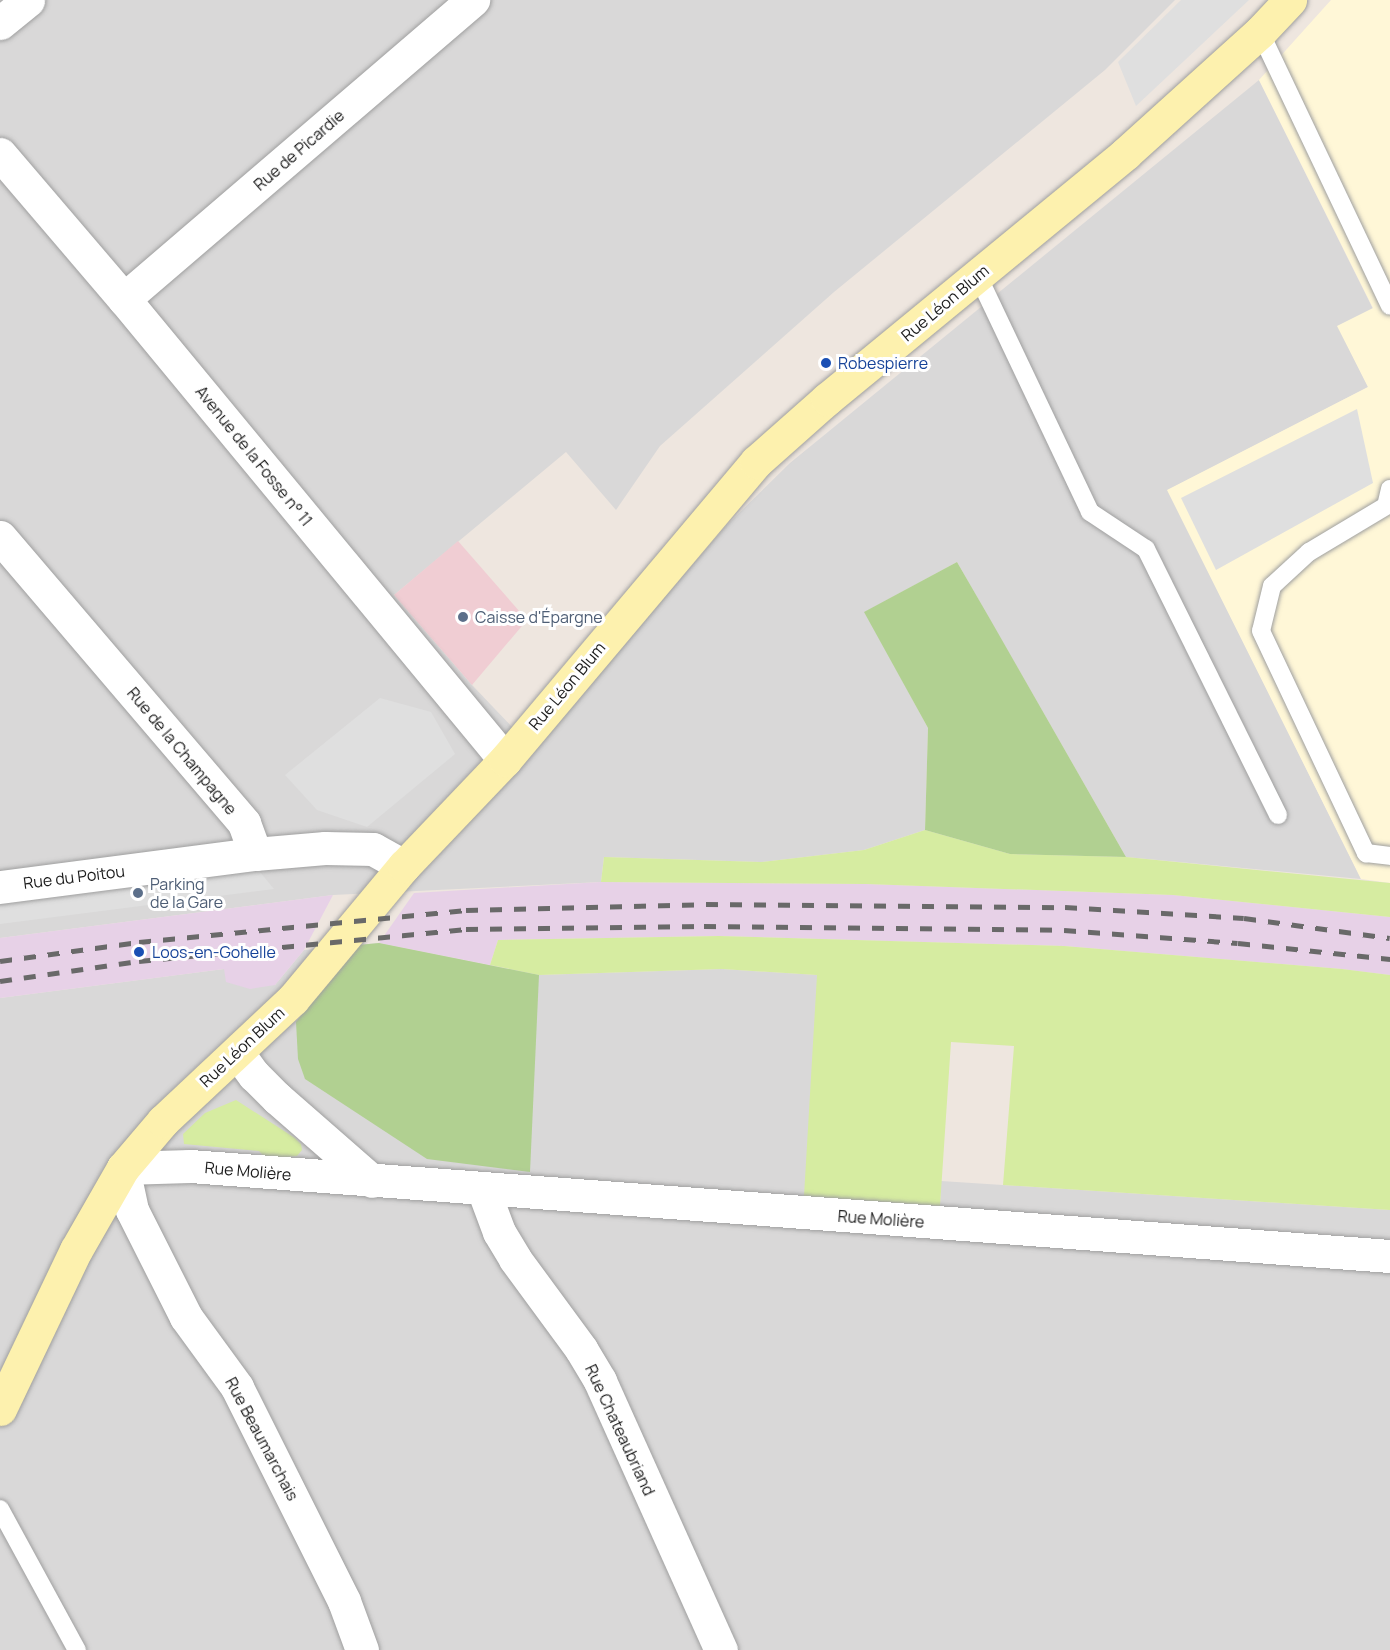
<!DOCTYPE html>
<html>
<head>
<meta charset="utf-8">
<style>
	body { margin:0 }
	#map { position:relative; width:1390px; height:1650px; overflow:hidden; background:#eee6df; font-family:Manrope,sans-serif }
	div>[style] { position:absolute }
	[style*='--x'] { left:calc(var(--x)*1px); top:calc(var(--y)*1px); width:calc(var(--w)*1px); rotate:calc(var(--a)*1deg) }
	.residential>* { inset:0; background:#d9d8d8 }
	.commercial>* { inset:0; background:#f0cdd3 }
	.industrial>* { inset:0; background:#e7d1e7 }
	.education>* { inset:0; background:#fff7d7 }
	.grass>* { inset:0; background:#d6eca1 }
	.forest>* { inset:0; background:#b1d091 }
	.parking>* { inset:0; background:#dfdfdf }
	.roads { filter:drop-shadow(0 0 2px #9f9f9f) drop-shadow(0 0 2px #9f9f9f) }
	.lane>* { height:18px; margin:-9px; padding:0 9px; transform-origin:9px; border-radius:9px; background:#fff }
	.street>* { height:33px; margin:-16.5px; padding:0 16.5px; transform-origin:16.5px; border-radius:16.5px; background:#fff }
	.secondary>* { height:33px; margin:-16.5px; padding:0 16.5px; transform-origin:16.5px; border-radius:16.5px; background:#fdf1ae }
	.rail>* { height:4.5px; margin-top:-2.25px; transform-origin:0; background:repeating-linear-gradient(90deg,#696969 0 12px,transparent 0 24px) }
	.dots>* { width:16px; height:16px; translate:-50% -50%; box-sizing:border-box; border:3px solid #fff; border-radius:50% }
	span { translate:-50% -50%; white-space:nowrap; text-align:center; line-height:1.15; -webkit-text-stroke:6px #fff; paint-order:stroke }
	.street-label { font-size:16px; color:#1b1b1b }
	.transit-label { font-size:16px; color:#164399 }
	.left { translate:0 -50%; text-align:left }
	.service-label { font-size:16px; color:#4e5e75 }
</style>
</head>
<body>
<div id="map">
	<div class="residential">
		<div style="clip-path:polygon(0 0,1175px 0,1105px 70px,834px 292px,660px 446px,616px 510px,566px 452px,394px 595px,472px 685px,533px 749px,726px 526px,790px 463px,1259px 80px,1373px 309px,1338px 326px,1368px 387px,1168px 490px,1361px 879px,1126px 857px,957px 562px,865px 612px,928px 728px,925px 830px,864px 850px,761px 862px,604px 857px,601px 882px,333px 895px,0 938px)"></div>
		<div style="clip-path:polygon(379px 943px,539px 975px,722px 969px,818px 975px,940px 1205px,941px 1181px,1390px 1210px,1390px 1650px,0 1650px,0 998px,224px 969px,275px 985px,304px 950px)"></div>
	</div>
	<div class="commercial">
		<div style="clip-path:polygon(458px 541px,527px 620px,472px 685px,394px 595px)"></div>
	</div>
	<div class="industrial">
		<div style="clip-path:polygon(601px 882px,866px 884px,1173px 895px,1390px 917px,1390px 975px,1342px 969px,1064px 946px,719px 936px,498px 940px,490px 965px,379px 943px,414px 893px)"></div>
		<div style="clip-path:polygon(333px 895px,304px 950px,275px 985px,250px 989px,226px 982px,224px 969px,0 998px,0 938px)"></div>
	</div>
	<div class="education">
		<div style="clip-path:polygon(1331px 0,1390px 0,1390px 883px,1361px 879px,1167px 490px,1368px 387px,1337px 326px,1373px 308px,1259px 80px)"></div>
	</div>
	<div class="grass">
		<div style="clip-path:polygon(925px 830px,1010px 854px,1126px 857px,1390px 883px,1390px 917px,1173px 895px,866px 884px,601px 882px,604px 857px,761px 862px,864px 850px)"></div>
		<div style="clip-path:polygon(719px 936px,1064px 946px,1342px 969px,1390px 975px,1390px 1210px,1003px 1185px,1014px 1046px,951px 1042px,940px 1206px,804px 1196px,817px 975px,722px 969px,539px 975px,490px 965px,498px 940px)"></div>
		<div style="clip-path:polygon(236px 1100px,295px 1138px,301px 1144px,302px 1150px,297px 1156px,266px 1159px,259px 1151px,184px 1144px,183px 1134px,205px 1113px)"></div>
	</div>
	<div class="forest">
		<div style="clip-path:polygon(957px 562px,990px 619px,1126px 857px,1010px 854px,925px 830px,928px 728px,864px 612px)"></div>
		<div style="clip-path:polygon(379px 943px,539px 975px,530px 1172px,427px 1159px,305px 1079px,298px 1059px,296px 1022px,358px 945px)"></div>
	</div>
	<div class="parking">
		<div style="clip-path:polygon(1181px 0,1249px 0,1136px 106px,1118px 62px)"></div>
		<div style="clip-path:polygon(1357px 409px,1373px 483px,1216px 570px,1181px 498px)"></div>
		<div style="clip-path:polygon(380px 698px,431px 712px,455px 754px,367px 827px,317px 810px,285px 775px)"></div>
		<div style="clip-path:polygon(255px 866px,274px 889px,0 924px,0 896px)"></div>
	</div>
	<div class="roads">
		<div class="lane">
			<div style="--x:1260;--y:32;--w:303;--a:64.6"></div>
			<div style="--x:978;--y:276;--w:261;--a:64.6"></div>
			<div style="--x:1090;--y:512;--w:67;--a:33.5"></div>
			<div style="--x:1146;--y:549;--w:297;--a:63.6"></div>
			<div style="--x:1390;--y:489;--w:17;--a:103"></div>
			<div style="--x:1386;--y:506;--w:90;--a:149.1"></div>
			<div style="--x:1309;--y:552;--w:50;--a:137.4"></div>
			<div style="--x:1272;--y:586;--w:46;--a:103.7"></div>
			<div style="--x:1261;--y:631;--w:246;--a:64.7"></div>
			<div style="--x:1366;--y:853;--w:24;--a:7"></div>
			<div style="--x:0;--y:1509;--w:161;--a:61.4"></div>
		</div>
		<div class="street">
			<div style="--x:0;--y:23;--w:36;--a:-39"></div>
			<div style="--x:0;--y:154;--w:191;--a:49.5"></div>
			<div style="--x:124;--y:299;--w:598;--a:50.43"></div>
			<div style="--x:124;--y:299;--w:460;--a:-40.6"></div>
			<div style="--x:0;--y:537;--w:376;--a:49.5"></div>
			<div style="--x:244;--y:823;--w:33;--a:70"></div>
			<div style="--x:255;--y:854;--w:70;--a:-4.9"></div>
			<div style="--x:325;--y:848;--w:48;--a:1.2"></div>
			<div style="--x:373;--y:849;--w:35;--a:29"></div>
			<div style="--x:0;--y:887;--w:257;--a:-7.4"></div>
			<div style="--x:237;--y:1052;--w:29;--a:54"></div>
			<div style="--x:254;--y:1075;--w:33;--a:45"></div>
			<div style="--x:277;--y:1098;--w:126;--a:41.1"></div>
			<div style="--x:483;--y:1189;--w:46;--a:69.6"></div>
			<div style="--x:499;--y:1232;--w:31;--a:59"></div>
			<div style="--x:515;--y:1259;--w:112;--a:53.7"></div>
			<div style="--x:581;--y:1349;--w:37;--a:59"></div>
			<div style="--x:600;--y:1381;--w:295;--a:65.8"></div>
			<div style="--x:362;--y:1650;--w:52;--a:-110.2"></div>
			<div style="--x:344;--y:1601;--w:239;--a:-116.6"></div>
			<div style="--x:237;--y:1387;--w:87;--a:-126.1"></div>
			<div style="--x:186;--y:1317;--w:120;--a:-116.8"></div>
			<div style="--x:132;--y:1210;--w:43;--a:-102.1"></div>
			<div style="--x:123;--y:1168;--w:67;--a:-1.7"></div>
			<div style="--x:190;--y:1166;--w:1203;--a:4.29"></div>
		</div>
		<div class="secondary">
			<div style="--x:0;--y:1409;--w:176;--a:-64.5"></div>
			<div style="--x:76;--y:1250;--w:95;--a:-60.2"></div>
			<div style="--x:123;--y:1168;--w:62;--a:-49.6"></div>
			<div style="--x:163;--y:1121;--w:178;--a:-43.2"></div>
			<div style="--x:293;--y:999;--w:173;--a:-50.2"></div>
			<div style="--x:404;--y:866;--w:146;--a:-46.4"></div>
			<div style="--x:505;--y:760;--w:390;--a:-49.9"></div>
			<div style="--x:756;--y:462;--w:95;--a:-41.6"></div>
			<div style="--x:827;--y:399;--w:386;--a:-39.4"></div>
			<div style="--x:1125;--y:154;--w:182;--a:-42.1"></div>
			<div style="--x:1260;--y:32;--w:44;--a:-46.8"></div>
		</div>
	</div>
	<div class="rail">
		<div style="--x:0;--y:961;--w:140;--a:-7.8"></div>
		<div style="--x:139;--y:942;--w:329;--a:-5.6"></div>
		<div style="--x:466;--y:910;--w:240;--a:-1.4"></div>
		<div style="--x:706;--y:904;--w:359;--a:0.5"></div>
		<div style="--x:1065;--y:907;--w:179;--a:3.5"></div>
		<div style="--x:1244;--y:918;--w:147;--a:7.8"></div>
		<div style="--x:0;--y:981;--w:140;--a:-8.2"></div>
		<div style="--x:139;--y:961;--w:329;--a:-5.6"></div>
		<div style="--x:466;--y:929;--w:238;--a:-0.7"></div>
		<div style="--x:704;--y:926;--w:360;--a:0.6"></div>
		<div style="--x:1064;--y:930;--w:174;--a:4.3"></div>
		<div style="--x:1238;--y:943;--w:153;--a:6"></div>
	</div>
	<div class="dots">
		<div style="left:826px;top:363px;background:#1a4fb4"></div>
		<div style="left:463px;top:617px;background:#5c6f8a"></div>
		<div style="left:138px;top:893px;background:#5c6f8a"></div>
		<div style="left:139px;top:952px;background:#1a4fb4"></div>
	</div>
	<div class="street-label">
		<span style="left:299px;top:150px;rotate:-41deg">Rue de Picardie</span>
		<span style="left:945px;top:303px;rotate:-40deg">Rue Léon Blum</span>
		<span style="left:254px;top:456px;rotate:51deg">Avenue de la Fosse n° 11</span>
		<span style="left:567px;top:686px;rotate:-50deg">Rue Léon Blum</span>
		<span style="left:182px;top:751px;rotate:50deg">Rue de la Champagne</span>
		<span style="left:74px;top:877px;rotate:-7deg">Rue du Poitou</span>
		<span style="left:242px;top:1047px;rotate:-43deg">Rue Léon Blum</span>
		<span style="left:248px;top:1171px;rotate:5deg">Rue Molière</span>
		<span style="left:881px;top:1219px;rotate:4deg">Rue Molière</span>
		<span style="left:620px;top:1430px;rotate:65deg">Rue Chateaubriand</span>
		<span style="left:262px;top:1439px;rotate:62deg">Rue Beaumarchais</span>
	</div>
	<div class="transit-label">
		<span class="left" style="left:838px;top:363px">Robespierre</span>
		<span class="left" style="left:152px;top:952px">Loos-en-Gohelle</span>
	</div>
	<div class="service-label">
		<span class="left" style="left:475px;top:617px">Caisse d'Épargne</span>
		<span class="left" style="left:150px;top:893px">Parking<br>de la Gare</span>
	</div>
</div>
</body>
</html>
